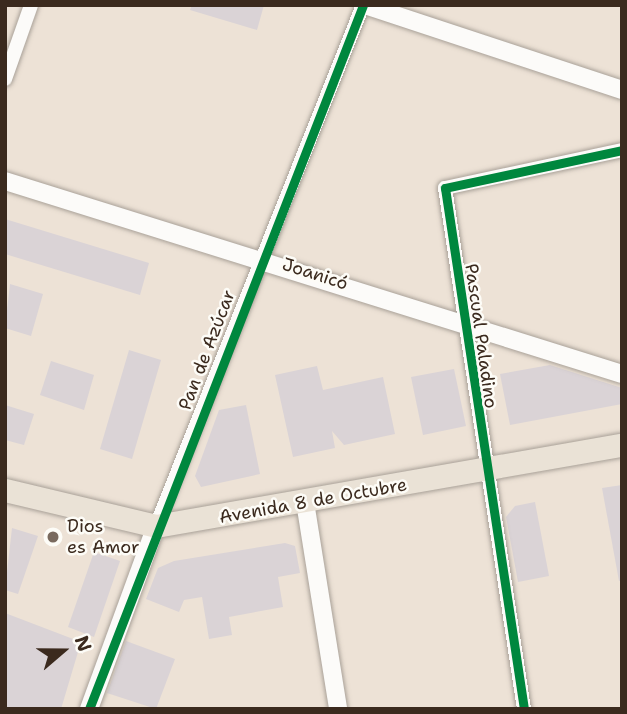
<!DOCTYPE html>
<html>
<head>
<meta charset="utf-8">
<style>
	body { margin:0 }
	#map { position:relative; width:627px; height:714px; overflow:hidden; background:#ede2d6; font-family:"Shantell Sans",sans-serif }
	div>[style] { position:absolute }
	[style*='--x'] { left:calc(var(--x)*1px); top:calc(var(--y)*1px); width:calc(var(--w)*1px); rotate:calc(var(--a)*1deg) }
	.building>* { inset:0; background:#dad3d6 }
	.roads { filter:drop-shadow(0 0 2px #a9a198) drop-shadow(0 0 2px #a9a198) }
	.minor>* { height:14px; margin:-7px; padding:0 7px; transform-origin:7px; border-radius:7px; background:#fcfbf9 }
	.tertiary>* { height:18px; margin:-9px; padding:0 9px; transform-origin:9px; border-radius:9px; background:#fcfbf9 }
	.primary>* { height:23px; margin:-11.5px; padding:0 11.5px; transform-origin:11.5px; border-radius:11.5px; background:#eae2d6 }
	.cycleway>* { height:9px; margin:-4.5px; padding:0 4.5px; transform-origin:4.5px; border-radius:4.5px; background:#00873e }
	.dots>* { width:19px; height:19px; translate:-50% -50%; box-sizing:border-box; border:4px solid #fdfcf7; border-radius:50% }
	span { translate:-50% -50%; white-space:nowrap; text-align:center; line-height:1.15; -webkit-text-stroke:5px #fdfcf7; paint-order:stroke }
	.street-label { font-size:18px; color:#3b2a1e }
	.poi-label { font-size:18px; color:#3b2a1e }
	.left { translate:0 -50%; text-align:left }
	.frame { position:absolute; inset:0; border:7px solid #3b2a1e; pointer-events:none }
	.north { position:absolute; left:28px; top:616px; width:70px; height:70px; -webkit-text-stroke:5px #fdfcf7; paint-order:stroke; rotate:70deg; font-size:19px; font-weight:700; line-height:28px; text-align:center; color:#3b2a1e }
	.north::after { content:''; display:block; margin:auto; width:24px; height:32px; background:#3b2a1e; clip-path:polygon(50% 0,100% 100%,50% 72%,0 100%) }
</style>
</head>
<body>
<div id="map">
	<div class="building">
		<div style="clip-path:polygon(192px 5px,264px 5px,257px 30px,190px 10px)"></div>
		<div style="clip-path:polygon(5px 219px,149px 263px,140px 295px,5px 254px)"></div>
		<div style="clip-path:polygon(10px 284px,43px 294px,31px 336px,5px 328px)"></div>
		<div style="clip-path:polygon(129px 350px,161px 360px,132px 459px,100px 449px)"></div>
		<div style="clip-path:polygon(51px 361px,94px 375px,84px 410px,40px 395px)"></div>
		<div style="clip-path:polygon(550px 365px,622px 388px,622px 404px,510px 425px,500px 374px)"></div>
		<div style="clip-path:polygon(317px 366px,323px 390px,383px 377px,395px 434px,344px 445px,332px 431px,335px 448px,293px 457px,275px 375px)"></div>
		<div style="clip-path:polygon(454px 369px,466px 426px,423px 435px,411px 377px)"></div>
		<div style="clip-path:polygon(5px 405px,34px 414px,24px 445px,5px 440px)"></div>
		<div style="clip-path:polygon(246px 405px,260px 474px,201px 487px,195px 476px,219px 410px)"></div>
		<div style="clip-path:polygon(622px 485px,622px 580px,619px 581px,602px 488px)"></div>
		<div style="clip-path:polygon(535px 502px,549px 576px,518px 582px,506px 517px,515px 506px)"></div>
		<div style="clip-path:polygon(12px 528px,38px 536px,18px 594px,5px 590px)"></div>
		<div style="clip-path:polygon(285px 543px,295px 546px,300px 573px,278px 577px,283px 607px,229px 617px,232px 635px,209px 639px,202px 597px,184px 600px,179px 612px,146px 599px,158px 568px,174px 561px)"></div>
		<div style="clip-path:polygon(94px 552px,120px 561px,94px 637px,68px 627px)"></div>
		<div style="clip-path:polygon(5px 613px,81px 642px,61px 709px,5px 709px)"></div>
		<div style="clip-path:polygon(126px 641px,175px 659px,156px 709px,107px 693px)"></div>
	</div>
	<div class="roads">
		<div class="minor">
			<div style="--x:5;--y:79;--w:78;--a:-70.6"></div>
			<div style="--x:156;--y:526;--w:561;--a:-68.33"></div>
			<div style="--x:524;--y:709;--w:527;--a:-98.62"></div>
			<div style="--x:445;--y:188;--w:181;--a:-12.1"></div>
		</div>
		<div class="tertiary">
			<div style="--x:365;--y:5;--w:271;--a:18.3"></div>
			<div style="--x:5;--y:181;--w:646;--a:17.37"></div>
			<div style="--x:305;--y:502;--w:210;--a:80.9"></div>
			<div style="--x:89;--y:709;--w:195;--a:-69.9"></div>
		</div>
		<div class="primary">
			<div style="--x:5;--y:490;--w:155;--a:13.4"></div>
			<div style="--x:156;--y:526;--w:473;--a:-9.9"></div>
		</div>
	</div>
	<div class="cycleway">
		<div style="--x:89;--y:709;--w:755;--a:-68.73"></div>
		<div style="--x:524;--y:709;--w:527;--a:-98.62"></div>
		<div style="--x:445;--y:188;--w:181;--a:-12.1"></div>
	</div>
	<div class="dots">
		<div style="left:53px;top:537px;background:#796a5e"></div>
	</div>
	<div class="street-label">
		<span style="left:315px;top:274px;rotate:18deg">Joanicó</span>
		<span style="left:481px;top:336px;rotate:82deg">Pascual Paladino</span>
		<span style="left:207px;top:350px;rotate:-69deg">Pan de Azúcar</span>
		<span style="left:313px;top:501px;rotate:-10deg">Avenida 8 de Octubre</span>
	</div>
	<div class="poi-label">
		<span class="left" style="left:67px;top:537px">Dios<br>es Amor</span>
	</div>
	<div class="frame"></div>
	<div class="north">N</div>
</div>
</body>
</html>
